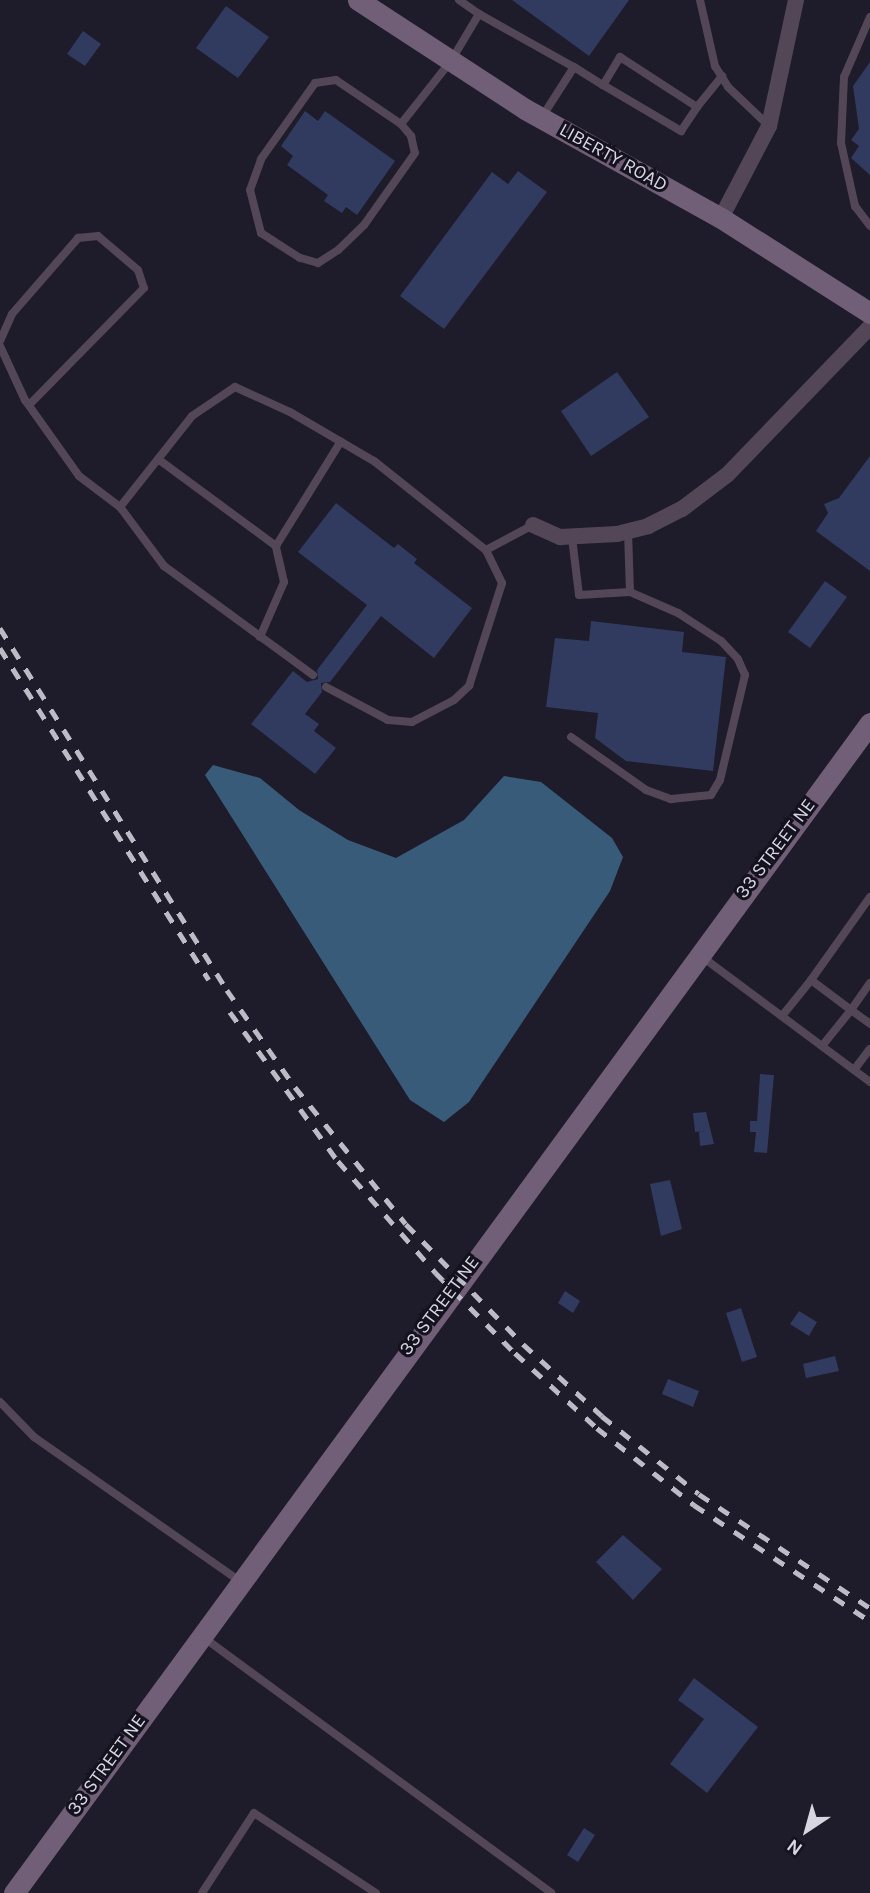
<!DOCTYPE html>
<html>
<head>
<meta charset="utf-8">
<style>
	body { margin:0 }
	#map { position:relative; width:870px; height:1893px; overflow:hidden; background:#1e1b2a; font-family:Karla,sans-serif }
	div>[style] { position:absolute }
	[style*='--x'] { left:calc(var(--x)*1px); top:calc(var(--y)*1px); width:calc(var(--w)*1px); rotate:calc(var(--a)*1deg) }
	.water>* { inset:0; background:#395b7a }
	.building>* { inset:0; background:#303b5f }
	.lane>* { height:8px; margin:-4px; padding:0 4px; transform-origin:4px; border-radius:4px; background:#534757 }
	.street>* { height:16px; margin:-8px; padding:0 8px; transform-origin:8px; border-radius:8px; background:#534757 }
	.secondary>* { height:21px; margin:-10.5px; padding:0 10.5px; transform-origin:10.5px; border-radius:10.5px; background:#715e77 }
	.rail>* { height:4.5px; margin-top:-2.25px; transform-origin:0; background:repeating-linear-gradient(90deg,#bdbbc6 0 12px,transparent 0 24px) }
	span { translate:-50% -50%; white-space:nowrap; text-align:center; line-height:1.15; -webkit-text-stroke:6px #151220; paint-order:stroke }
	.street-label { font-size:19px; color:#d8d6e1 }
	.north { position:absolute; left:772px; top:1795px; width:70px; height:70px; -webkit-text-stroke:5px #151220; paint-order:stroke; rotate:216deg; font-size:19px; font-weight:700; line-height:28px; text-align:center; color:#d8d6e1 }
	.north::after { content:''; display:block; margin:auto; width:24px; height:32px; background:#d8d6e1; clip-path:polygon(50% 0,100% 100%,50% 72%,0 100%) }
</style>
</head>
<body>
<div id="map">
	<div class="water">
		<div style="clip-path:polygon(213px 765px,260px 778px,299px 810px,348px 840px,396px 858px,464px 820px,504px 776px,541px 782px,612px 838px,623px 857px,610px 891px,469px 1102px,444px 1122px,410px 1100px,205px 775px)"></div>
	</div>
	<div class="building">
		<div style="clip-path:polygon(512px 0,629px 0,589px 56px)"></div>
		<div style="clip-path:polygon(226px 6px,269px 37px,238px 78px,196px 48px)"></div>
		<div style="clip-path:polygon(83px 31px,101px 44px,85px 66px,67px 54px)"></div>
		<div style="clip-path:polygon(870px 62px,870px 175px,851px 158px,859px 146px,851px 140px,859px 129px,853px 86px)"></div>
		<div style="clip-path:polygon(305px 111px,318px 121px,325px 111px,395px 161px,357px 215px,346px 207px,342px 213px,324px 201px,328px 195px,287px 165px,293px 156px,281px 146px)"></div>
		<div style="clip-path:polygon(518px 171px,547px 192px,444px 329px,400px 296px,492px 172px,508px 184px)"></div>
		<div style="clip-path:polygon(617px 372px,649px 417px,591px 456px,561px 411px)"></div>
		<div style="clip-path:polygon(870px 456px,870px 571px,816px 531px,828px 513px,824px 504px,839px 498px)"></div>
		<div style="clip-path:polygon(336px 503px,394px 548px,398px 544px,417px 559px,414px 563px,472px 608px,434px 658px,381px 616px,330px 682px,321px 683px,322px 692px,305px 714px,319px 724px,314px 731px,336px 748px,315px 774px,251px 724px,293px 671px,307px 682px,318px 679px,317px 670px,367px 605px,298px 552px)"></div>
		<div style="clip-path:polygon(825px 581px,847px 597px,810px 648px,788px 632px)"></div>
		<div style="clip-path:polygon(591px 621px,684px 632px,682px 652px,726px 657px,713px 771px,626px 761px,595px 738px,598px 713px,546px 707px,555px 638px,589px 641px)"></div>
		<div style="clip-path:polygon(760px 1074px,774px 1075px,767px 1153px,754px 1152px,756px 1132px,750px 1132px,750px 1121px,757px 1121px)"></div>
		<div style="clip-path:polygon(706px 1112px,714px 1144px,700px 1146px,699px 1132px,706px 1131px,695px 1132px,693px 1113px)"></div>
		<div style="clip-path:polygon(670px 1180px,682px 1229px,661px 1236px,650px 1184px)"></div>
		<div style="clip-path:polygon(565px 1291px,580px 1301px,573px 1313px,558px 1303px)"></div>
		<div style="clip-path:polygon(741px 1308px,757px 1357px,742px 1362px,726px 1313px)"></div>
		<div style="clip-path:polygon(799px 1311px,817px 1322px,809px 1336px,790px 1324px)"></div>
		<div style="clip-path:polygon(835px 1356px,839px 1371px,806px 1378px,803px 1364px)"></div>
		<div style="clip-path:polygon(668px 1379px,699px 1391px,693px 1407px,662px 1394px)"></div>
		<div style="clip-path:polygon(623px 1535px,662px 1569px,633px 1600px,596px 1562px)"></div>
		<div style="clip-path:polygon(694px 1678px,758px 1727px,707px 1793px,670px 1764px,704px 1719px,678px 1700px)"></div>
		<div style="clip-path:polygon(584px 1828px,595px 1835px,578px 1862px,567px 1855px)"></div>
	</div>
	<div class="lane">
		<div style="--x:459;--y:0;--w:24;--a:35"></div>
		<div style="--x:700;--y:0;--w:68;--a:77.2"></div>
		<div style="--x:715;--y:66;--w:25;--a:58"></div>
		<div style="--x:728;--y:87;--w:57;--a:43.6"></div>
		<div style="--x:870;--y:17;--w:65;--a:113.4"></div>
		<div style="--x:844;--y:77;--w:66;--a:92.6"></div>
		<div style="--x:841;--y:143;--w:65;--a:77.5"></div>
		<div style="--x:855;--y:206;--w:25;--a:53"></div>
		<div style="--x:574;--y:67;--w:34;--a:32"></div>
		<div style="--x:603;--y:85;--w:91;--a:30.5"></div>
		<div style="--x:681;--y:131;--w:29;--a:-56"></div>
		<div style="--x:697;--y:107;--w:92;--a:-147"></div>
		<div style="--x:620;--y:57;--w:33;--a:121"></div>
		<div style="--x:697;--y:107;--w:40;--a:-51"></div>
		<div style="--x:401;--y:124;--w:16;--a:50"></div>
		<div style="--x:411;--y:136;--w:17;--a:77"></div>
		<div style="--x:415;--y:153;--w:88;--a:125.3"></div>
		<div style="--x:364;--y:225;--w:36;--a:136"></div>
		<div style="--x:338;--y:250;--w:24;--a:147"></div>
		<div style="--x:318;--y:263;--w:19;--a:-164"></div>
		<div style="--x:300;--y:258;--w:46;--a:-147.3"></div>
		<div style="--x:261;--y:233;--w:44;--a:-104.3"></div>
		<div style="--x:250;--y:190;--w:33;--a:-70"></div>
		<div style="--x:261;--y:159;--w:93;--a:-54.6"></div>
		<div style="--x:315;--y:83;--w:21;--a:-8"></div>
		<div style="--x:336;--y:80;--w:78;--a:34.1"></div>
		<div style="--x:401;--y:124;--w:80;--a:-51.6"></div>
		<div style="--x:451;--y:61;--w:55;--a:-59.2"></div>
		<div style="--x:479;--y:14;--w:109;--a:29.2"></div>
		<div style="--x:574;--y:67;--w:59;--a:122.6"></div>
		<div style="--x:0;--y:341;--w:30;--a:-66"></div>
		<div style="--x:12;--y:314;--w:101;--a:-49"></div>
		<div style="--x:78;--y:238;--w:20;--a:-6"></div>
		<div style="--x:98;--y:236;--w:52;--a:40.4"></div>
		<div style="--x:138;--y:270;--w:19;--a:72"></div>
		<div style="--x:144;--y:288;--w:164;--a:134.5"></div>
		<div style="--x:0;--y:346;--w:60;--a:65.2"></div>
		<div style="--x:25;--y:400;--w:93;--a:54.6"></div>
		<div style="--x:79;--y:476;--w:51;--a:37.1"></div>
		<div style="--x:158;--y:459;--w:147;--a:36.4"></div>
		<div style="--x:572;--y:538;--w:57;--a:83"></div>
		<div style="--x:579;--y:595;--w:51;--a:-3.4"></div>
		<div style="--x:260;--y:637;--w:60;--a:-66.4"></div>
		<div style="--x:284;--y:582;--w:37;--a:-103"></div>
		<div style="--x:276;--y:546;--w:123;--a:-58.2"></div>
		<div style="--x:313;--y:675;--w:185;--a:-143.8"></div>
		<div style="--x:164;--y:566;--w:74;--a:-126.7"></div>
		<div style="--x:120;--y:507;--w:116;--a:-51.6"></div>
		<div style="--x:192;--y:416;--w:52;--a:-34"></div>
		<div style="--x:235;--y:387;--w:60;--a:24.4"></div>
		<div style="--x:290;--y:412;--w:97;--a:30.3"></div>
		<div style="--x:374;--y:461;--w:143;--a:38.5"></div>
		<div style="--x:486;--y:550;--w:53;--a:-28"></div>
		<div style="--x:326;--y:687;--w:70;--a:28"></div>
		<div style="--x:388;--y:720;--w:24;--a:5"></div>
		<div style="--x:412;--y:722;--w:47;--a:-27.6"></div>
		<div style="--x:454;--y:700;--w:21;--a:-43"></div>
		<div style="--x:469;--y:686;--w:108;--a:-72.2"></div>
		<div style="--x:502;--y:583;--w:37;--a:-116"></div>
		<div style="--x:571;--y:737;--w:92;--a:35.2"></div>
		<div style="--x:646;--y:790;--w:27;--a:20"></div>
		<div style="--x:671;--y:799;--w:40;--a:-5.7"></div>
		<div style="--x:711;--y:795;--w:17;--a:-59"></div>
		<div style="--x:720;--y:780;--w:108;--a:-76.6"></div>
		<div style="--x:745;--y:675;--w:17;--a:-114"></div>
		<div style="--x:738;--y:659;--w:25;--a:-133"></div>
		<div style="--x:721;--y:641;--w:51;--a:-146.9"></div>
		<div style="--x:678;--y:613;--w:52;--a:-156.4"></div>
		<div style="--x:630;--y:592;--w:61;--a:-91.9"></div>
		<div style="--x:870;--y:897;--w:102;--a:125.4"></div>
		<div style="--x:811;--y:980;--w:50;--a:36.9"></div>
		<div style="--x:851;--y:1010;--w:33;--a:-55"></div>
		<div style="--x:701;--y:956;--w:211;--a:36.7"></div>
		<div style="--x:782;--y:1016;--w:46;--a:-51.1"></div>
		<div style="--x:822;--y:1046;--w:46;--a:-51.1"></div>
		<div style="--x:851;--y:1010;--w:24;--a:36"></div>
		<div style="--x:854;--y:1070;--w:26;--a:-53"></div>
		<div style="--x:0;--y:1402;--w:49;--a:45.8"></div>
		<div style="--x:34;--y:1437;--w:251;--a:35"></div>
		<div style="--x:203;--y:1637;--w:432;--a:36.3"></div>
		<div style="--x:202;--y:1893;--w:95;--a:-57"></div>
		<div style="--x:254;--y:1813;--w:146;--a:33.3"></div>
	</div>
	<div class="street">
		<div style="--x:721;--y:218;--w:104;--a:-62.4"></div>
		<div style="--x:769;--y:126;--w:129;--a:-77.9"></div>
		<div style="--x:533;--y:525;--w:30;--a:24"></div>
		<div style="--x:560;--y:537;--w:57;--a:-3"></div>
		<div style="--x:617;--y:534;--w:32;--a:-14"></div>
		<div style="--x:648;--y:526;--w:38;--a:-27"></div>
		<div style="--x:682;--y:509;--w:56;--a:-37.1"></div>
		<div style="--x:727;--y:475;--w:206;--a:-46"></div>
	</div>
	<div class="secondary">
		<div style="--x:358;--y:0;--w:199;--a:33.1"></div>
		<div style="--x:525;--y:109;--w:224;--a:29.1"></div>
		<div style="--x:721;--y:218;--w:177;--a:32.5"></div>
		<div style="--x:14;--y:1893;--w:1450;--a:-53.81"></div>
	</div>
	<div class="rail">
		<div style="--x:0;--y:628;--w:427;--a:57.9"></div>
		<div style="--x:227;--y:990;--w:118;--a:55"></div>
		<div style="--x:295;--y:1087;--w:176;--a:51"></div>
		<div style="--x:406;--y:1224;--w:168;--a:45.7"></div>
		<div style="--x:523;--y:1344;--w:107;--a:42.3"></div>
		<div style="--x:602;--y:1416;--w:124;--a:38.8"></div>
		<div style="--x:699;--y:1494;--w:206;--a:33.7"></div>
		<div style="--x:0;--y:648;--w:392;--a:57.8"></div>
		<div style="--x:230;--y:1012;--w:184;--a:54.1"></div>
		<div style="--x:338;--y:1161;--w:149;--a:48.8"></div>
		<div style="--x:436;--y:1273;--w:112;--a:45.4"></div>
		<div style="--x:515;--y:1353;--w:111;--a:42.4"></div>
		<div style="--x:597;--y:1428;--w:124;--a:38.4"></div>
		<div style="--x:694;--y:1505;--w:211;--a:33.4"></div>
	</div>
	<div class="street-label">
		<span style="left:613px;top:158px;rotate:29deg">LIBERTY ROAD</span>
		<span style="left:776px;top:849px;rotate:-53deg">33 STREET NE</span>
		<span style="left:440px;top:1306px;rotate:-53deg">33 STREET NE</span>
		<span style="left:107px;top:1765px;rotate:-54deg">33 STREET NE</span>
	</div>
	<div class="north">N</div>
</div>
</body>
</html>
